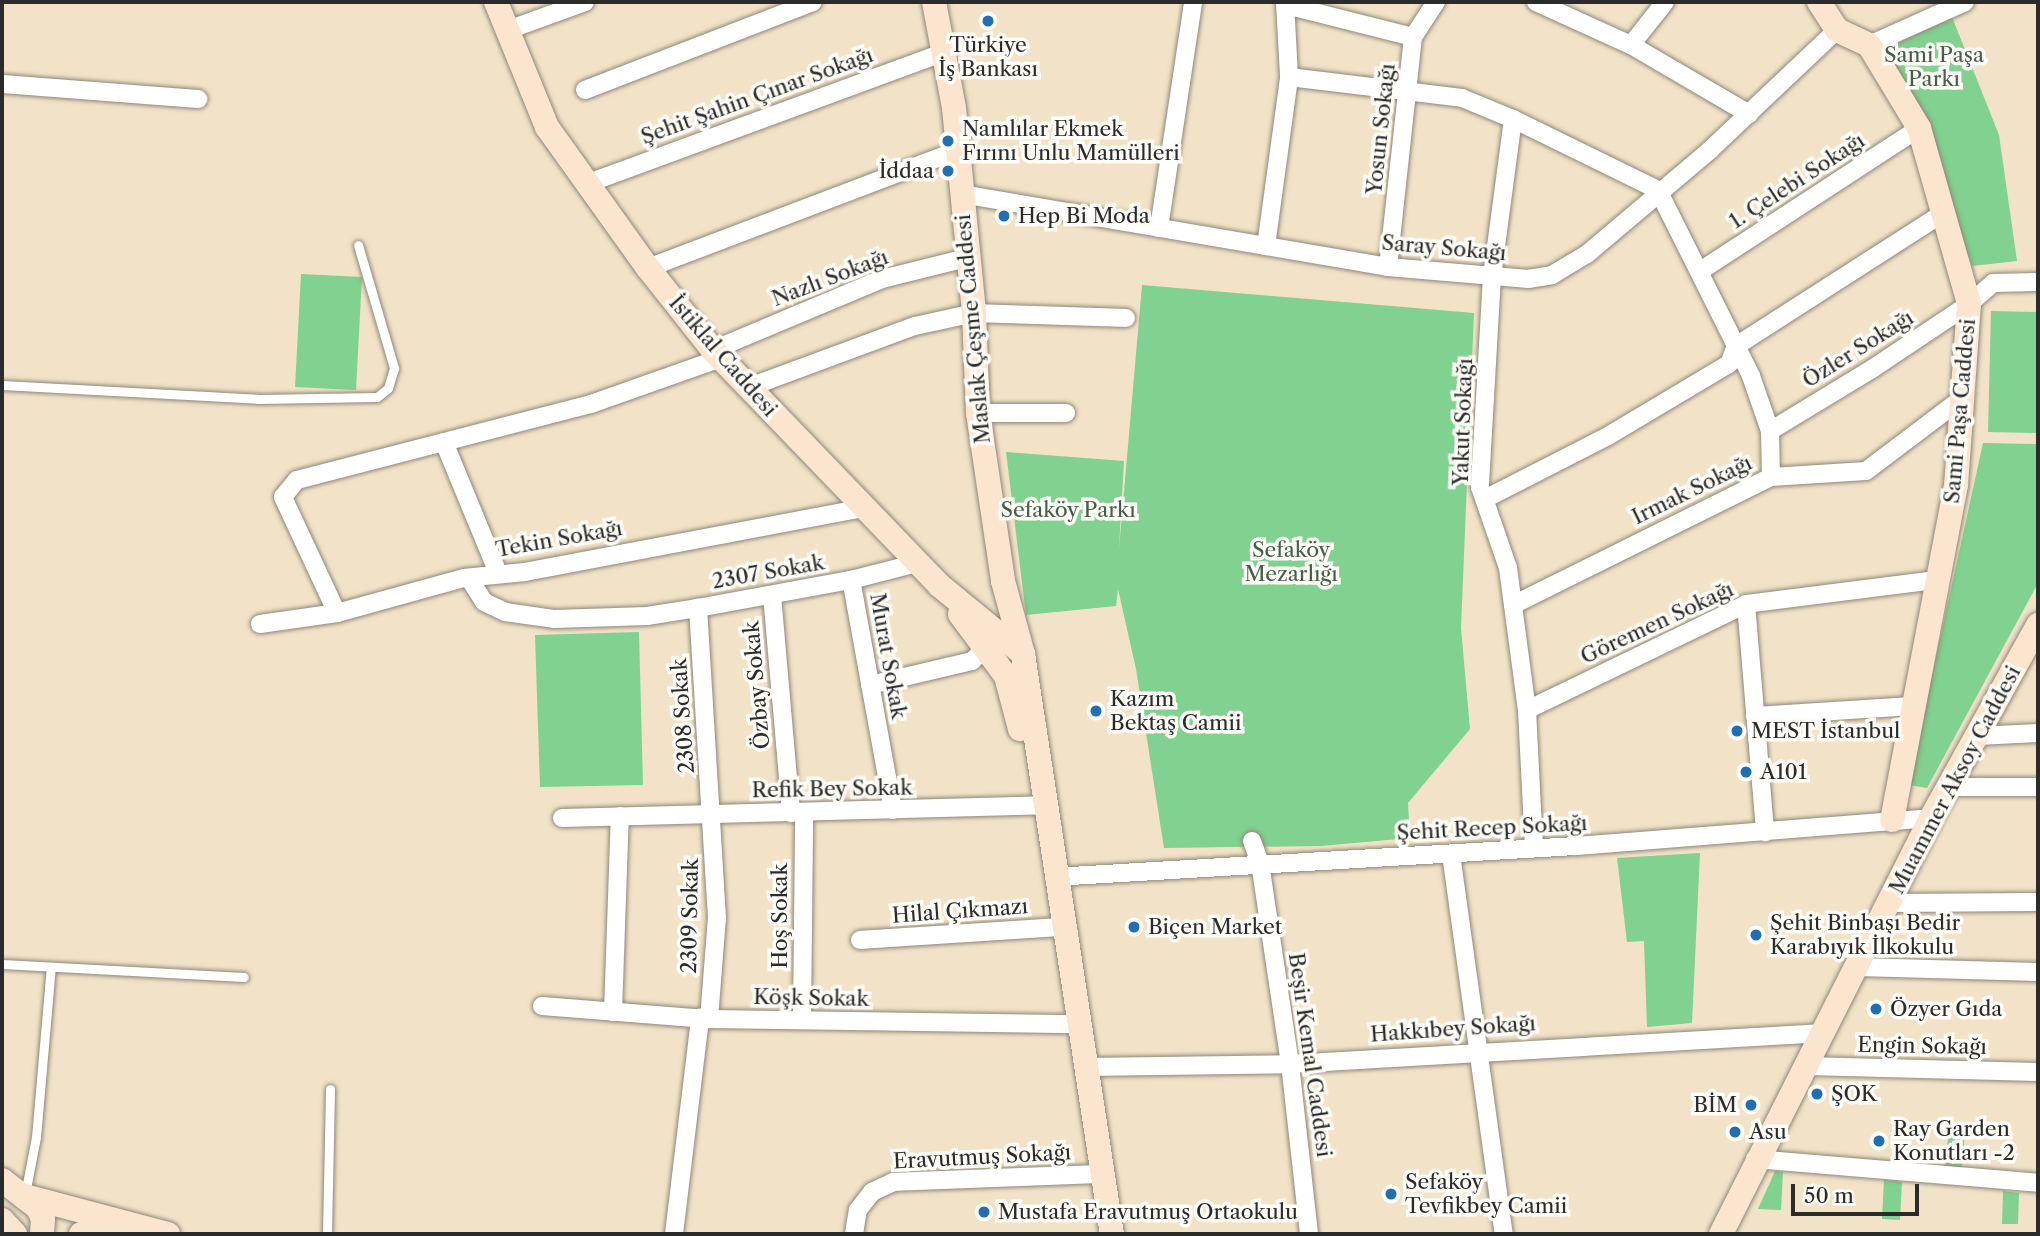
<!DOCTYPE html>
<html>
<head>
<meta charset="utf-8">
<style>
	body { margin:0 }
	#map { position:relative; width:2040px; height:1236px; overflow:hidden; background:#f2e3c8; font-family:"Libre Caslon Text",serif }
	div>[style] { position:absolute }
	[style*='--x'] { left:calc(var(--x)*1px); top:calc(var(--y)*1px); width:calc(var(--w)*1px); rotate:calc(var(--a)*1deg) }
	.green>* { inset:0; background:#81d190 }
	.roads { filter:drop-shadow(0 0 2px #8e877a) drop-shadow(0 0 2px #8e877a) }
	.lane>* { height:9px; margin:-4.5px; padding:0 4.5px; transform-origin:4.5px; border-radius:4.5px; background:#fff }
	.street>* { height:18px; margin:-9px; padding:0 9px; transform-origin:9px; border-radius:9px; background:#fff }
	.secondary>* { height:24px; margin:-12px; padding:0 12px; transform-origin:12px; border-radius:12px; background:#fce5cf }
	.dots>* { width:19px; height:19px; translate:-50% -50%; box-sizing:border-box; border:4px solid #fdfcf7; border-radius:50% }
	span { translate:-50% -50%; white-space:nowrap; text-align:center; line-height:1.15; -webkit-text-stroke:7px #fdfcf7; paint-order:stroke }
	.poi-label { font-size:21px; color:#2b2b2b }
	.left { translate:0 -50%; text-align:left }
	.right { translate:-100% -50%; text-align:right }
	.park-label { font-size:21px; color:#455d49 }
	.street-label { font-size:21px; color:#2b2b2b }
	.frame { position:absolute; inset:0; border:4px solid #2b2b2b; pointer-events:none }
	.scale { position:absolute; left:1791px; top:1184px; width:128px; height:32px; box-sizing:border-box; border:4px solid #2b2b2b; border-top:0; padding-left:9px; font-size:21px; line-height:24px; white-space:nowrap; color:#2b2b2b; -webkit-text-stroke:5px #fdfcf7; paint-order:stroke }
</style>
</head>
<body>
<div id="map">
	<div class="green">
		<div style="clip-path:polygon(1952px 17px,1999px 135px,2017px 261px,1972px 266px,1928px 137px,1883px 50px)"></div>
		<div style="clip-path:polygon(301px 274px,362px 277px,356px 390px,295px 387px)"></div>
		<div style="clip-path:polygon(1142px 285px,1474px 313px,1461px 628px,1470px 729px,1408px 803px,1410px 838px,1321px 846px,1164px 848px,1136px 669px,1118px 589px,1116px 606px,1026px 615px,1006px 452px,1124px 461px,1119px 549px)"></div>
		<div style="clip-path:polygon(1991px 311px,2038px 312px,2038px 433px,1988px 432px)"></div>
		<div style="clip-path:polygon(1983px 443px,2038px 444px,2038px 583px,1927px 788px,1908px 785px)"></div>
		<div style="clip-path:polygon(639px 632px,643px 785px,540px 787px,535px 635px)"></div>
		<div style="clip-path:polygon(1700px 853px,1692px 1023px,1647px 1027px,1644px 941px,1627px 942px,1617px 858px)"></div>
		<div style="clip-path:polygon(1949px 1129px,1965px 1130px,1962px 1169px,1945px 1167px)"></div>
		<div style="clip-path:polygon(1775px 1171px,1783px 1172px,1781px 1210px,1758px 1209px)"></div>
		<div style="clip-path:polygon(1884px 1180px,1902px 1182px,1900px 1220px,1882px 1219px)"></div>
		<div style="clip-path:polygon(2003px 1191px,2019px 1193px,2018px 1224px,2002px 1224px)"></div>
	</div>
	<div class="roads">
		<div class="lane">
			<div style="--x:2;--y:385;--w:256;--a:3.1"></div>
			<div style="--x:258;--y:399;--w:119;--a:-1"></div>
			<div style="--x:377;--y:397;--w:14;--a:-39"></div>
			<div style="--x:388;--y:388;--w:21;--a:-73"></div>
			<div style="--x:394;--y:368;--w:128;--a:-106.3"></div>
			<div style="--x:2;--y:964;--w:242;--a:3.1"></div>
			<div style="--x:25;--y:1194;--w:58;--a:-79.1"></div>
			<div style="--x:36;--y:1137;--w:171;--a:-85"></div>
			<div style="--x:327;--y:1234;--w:145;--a:-88.8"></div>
		</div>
		<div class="street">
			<div style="--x:1285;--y:2;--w:75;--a:86.9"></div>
			<div style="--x:1536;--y:2;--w:104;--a:24.4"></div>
			<div style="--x:1631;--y:45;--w:137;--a:30.3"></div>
			<div style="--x:1286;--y:5;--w:131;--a:14.1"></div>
			<div style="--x:508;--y:30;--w:82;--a:-20"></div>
			<div style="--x:1631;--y:45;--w:55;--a:-51.7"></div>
			<div style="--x:1869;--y:45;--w:105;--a:-24.1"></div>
			<div style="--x:2;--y:84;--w:197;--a:4.4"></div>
			<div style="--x:585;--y:90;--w:244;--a:-21.1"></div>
			<div style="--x:1513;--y:119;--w:158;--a:97.6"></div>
			<div style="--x:1492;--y:276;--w:211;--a:93.3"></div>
			<div style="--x:1480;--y:487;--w:86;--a:70.9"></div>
			<div style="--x:1508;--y:568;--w:143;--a:82.4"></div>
			<div style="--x:1527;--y:710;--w:138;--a:87.1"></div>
			<div style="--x:586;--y:184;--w:382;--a:-20.2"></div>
			<div style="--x:961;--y:194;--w:433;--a:9.7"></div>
			<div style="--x:1388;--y:267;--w:141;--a:4.9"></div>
			<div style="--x:1528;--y:279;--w:24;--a:-9"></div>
			<div style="--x:1552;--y:275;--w:41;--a:-31"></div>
			<div style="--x:1587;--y:254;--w:161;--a:-40.2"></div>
			<div style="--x:1710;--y:150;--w:175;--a:-43.4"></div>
			<div style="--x:1159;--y:228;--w:229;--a:-81.4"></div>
			<div style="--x:1266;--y:246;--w:171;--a:-82.2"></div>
			<div style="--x:1289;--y:77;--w:174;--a:6.9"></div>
			<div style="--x:1462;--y:98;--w:55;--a:22.4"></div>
			<div style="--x:1513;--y:119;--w:161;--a:26.1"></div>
			<div style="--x:1658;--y:190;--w:208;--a:63.4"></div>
			<div style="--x:1751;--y:376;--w:58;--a:70.9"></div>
			<div style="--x:1770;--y:431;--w:46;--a:88.8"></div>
			<div style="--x:1388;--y:267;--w:231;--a:-83.8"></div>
			<div style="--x:1413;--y:37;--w:42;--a:-56.7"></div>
			<div style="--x:648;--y:268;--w:332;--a:-20.8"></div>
			<div style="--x:1700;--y:271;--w:262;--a:-33.1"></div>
			<div style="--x:713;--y:350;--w:183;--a:-22.8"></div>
			<div style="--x:882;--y:279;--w:88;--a:-13.9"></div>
			<div style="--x:747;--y:388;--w:179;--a:-20.3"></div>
			<div style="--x:915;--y:326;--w:60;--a:-12.4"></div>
			<div style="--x:974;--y:313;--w:152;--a:1.9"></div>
			<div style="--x:978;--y:413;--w:88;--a:0"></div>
			<div style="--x:1770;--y:431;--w:119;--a:-31.3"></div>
			<div style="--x:1872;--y:369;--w:117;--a:-33.8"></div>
			<div style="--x:1969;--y:304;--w:32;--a:-41"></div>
			<div style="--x:1993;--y:283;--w:45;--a:-1.3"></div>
			<div style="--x:444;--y:442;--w:142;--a:67.6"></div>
			<div style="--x:1485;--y:499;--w:138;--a:-27.1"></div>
			<div style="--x:1608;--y:436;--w:141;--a:-30.8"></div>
			<div style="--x:1729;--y:364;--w:19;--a:-69"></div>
			<div style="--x:1736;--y:346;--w:246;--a:-32.7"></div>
			<div style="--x:469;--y:578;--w:28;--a:58"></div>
			<div style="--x:484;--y:602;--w:23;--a:25"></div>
			<div style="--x:505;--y:612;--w:49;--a:8.1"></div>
			<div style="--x:554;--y:619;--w:93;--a:-1.8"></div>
			<div style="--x:647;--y:616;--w:52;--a:-8.9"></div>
			<div style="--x:772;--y:595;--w:219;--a:85"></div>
			<div style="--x:1746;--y:604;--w:229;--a:85.2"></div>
			<div style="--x:1513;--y:605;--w:288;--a:-26.4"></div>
			<div style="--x:1771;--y:477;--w:95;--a:-3.6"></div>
			<div style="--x:1866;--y:471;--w:124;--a:-37.1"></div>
			<div style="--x:337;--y:613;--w:128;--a:-115"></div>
			<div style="--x:283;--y:497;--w:22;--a:-51"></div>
			<div style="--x:297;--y:480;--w:304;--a:-14.5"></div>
			<div style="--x:591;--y:404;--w:138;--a:-19.5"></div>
			<div style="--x:260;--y:624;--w:78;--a:-8.1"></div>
			<div style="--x:337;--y:613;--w:132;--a:-15.4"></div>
			<div style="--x:464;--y:578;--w:61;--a:-5.6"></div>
			<div style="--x:525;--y:572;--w:349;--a:-10.7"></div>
			<div style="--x:870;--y:685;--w:105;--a:-13.2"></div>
			<div style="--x:972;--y:661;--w:18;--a:-45"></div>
			<div style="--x:1527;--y:710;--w:243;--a:-25.8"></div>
			<div style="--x:1746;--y:604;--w:193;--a:-7.2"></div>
			<div style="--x:1755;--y:716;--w:158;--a:-3.6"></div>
			<div style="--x:1977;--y:736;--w:61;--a:-2.8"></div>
			<div style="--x:1948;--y:787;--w:90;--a:0"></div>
			<div style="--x:893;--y:810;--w:234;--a:-100.3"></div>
			<div style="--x:851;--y:580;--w:72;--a:-14.4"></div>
			<div style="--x:562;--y:818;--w:483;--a:-1.5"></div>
			<div style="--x:1252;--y:841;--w:23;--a:70"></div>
			<div style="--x:1260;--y:863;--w:203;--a:81.5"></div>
			<div style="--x:1290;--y:1064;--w:171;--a:83.6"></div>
			<div style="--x:1451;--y:854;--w:384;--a:82.1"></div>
			<div style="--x:1054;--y:877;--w:523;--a:-3.4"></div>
			<div style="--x:1576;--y:846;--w:356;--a:-4.5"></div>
			<div style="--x:1890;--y:903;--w:148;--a:-0.4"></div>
			<div style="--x:860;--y:940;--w:203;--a:-3.7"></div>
			<div style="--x:1858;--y:967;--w:180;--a:1.6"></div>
			<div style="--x:542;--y:1006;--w:168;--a:4.5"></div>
			<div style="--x:709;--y:1019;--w:371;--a:0.8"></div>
			<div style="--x:613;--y:1012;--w:196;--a:-88"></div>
			<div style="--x:709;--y:1019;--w:101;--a:-85.5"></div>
			<div style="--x:717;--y:918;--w:311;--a:-93.5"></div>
			<div style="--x:698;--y:608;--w:156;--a:-10.4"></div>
			<div style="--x:802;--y:1020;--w:208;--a:-89.4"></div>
			<div style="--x:1805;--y:1066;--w:233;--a:1.5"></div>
			<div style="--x:1086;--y:1067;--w:204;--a:-0.8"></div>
			<div style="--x:1290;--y:1064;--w:535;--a:-3.32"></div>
			<div style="--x:1755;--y:1159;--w:284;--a:4.8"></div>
			<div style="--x:674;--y:1234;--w:218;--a:-83.1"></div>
			<div style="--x:854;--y:1234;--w:24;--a:-81"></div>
			<div style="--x:858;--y:1210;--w:23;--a:-52"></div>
			<div style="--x:872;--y:1192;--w:23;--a:-25"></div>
			<div style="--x:893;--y:1182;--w:210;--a:-2.2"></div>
		</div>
		<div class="secondary">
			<div style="--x:496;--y:2;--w:135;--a:67.8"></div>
			<div style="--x:547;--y:127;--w:173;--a:54.4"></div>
			<div style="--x:648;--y:268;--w:105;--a:51.6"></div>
			<div style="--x:713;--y:350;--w:326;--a:46.1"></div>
			<div style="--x:939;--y:585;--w:109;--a:39.4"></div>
			<div style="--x:934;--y:2;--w:108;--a:79.3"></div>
			<div style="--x:954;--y:108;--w:206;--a:84.4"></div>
			<div style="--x:974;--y:313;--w:100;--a:87.7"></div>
			<div style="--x:978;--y:413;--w:170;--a:81.5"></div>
			<div style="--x:1003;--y:581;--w:76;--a:74.7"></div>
			<div style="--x:1023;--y:654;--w:587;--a:81.28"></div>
			<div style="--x:1819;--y:2;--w:33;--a:57"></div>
			<div style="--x:1837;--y:30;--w:35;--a:25"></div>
			<div style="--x:1869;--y:45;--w:97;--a:58.9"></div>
			<div style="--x:1919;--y:128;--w:183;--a:74.1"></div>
			<div style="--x:1969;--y:304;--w:181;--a:94.1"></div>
			<div style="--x:1956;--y:485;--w:341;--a:100.8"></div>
			<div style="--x:960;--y:614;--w:77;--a:53.4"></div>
			<div style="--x:1006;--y:676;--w:55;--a:75.2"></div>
			<div style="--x:2;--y:1180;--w:46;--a:37.9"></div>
			<div style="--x:38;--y:1208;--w:12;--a:66"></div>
			<div style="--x:43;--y:1219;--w:15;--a:94"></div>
			<div style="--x:25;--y:1196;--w:148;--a:14.9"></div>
			<div style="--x:2;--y:1220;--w:19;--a:47"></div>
			<div style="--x:81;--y:1234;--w:39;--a:-15"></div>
			<div style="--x:1721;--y:1234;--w:466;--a:-63.2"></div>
			<div style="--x:1931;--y:818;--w:221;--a:-61"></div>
		</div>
	</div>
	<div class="dots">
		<div style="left:988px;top:21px;background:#1f6fb2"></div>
		<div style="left:948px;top:141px;background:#1f6fb2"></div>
		<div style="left:948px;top:171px;background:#1f6fb2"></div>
		<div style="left:1004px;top:216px;background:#1f6fb2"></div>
		<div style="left:1096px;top:711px;background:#1f6fb2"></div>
		<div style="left:1737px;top:731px;background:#1f6fb2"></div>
		<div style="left:1746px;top:772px;background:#1f6fb2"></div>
		<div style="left:1134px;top:927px;background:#1f6fb2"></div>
		<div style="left:1756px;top:935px;background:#1f6fb2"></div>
		<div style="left:1876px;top:1009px;background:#1f6fb2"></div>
		<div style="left:1817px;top:1094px;background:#1f6fb2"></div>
		<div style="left:1751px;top:1105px;background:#1f6fb2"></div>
		<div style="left:1735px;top:1132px;background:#1f6fb2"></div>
		<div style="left:1879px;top:1141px;background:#1f6fb2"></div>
		<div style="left:1391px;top:1194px;background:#1f6fb2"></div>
		<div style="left:984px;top:1212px;background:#1f6fb2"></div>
	</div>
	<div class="poi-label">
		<span style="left:988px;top:57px">Türkiye<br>İş Bankası</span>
		<span class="left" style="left:962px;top:141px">Namlılar Ekmek<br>Fırını Unlu Mamülleri</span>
		<span class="right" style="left:934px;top:171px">İddaa</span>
		<span class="left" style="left:1018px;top:216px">Hep Bi Moda</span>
		<span class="left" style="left:1110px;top:711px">Kazım<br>Bektaş Camii</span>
		<span class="left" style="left:1751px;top:731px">MEST İstanbul</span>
		<span class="left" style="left:1760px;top:772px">A101</span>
		<span class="left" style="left:1770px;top:935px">Şehit Binbaşı Bedir<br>Karabıyık İlkokulu</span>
		<span class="left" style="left:1148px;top:927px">Biçen Market</span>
		<span class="left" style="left:1890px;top:1009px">Özyer Gıda</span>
		<span class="left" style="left:1831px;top:1094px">ŞOK</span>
		<span class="right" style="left:1737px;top:1105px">BİM</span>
		<span class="left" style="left:1893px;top:1141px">Ray Garden<br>Konutları -2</span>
		<span class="left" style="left:1749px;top:1132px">Asu</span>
		<span class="left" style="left:1405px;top:1194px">Sefaköy<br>Tevfikbey Camii</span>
		<span class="left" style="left:998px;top:1212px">Mustafa Eravutmuş Ortaokulu</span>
	</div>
	<div class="park-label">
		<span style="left:1934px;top:67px">Sami Paşa<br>Parkı</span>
		<span style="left:1068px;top:510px">Sefaköy Parkı</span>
		<span style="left:1291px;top:562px">Sefaköy<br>Mezarlığı</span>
	</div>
	<div class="street-label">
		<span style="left:757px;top:96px;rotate:-20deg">Şehit Şahin Çınar Sokağı</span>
		<span style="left:1381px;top:129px;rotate:-84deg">Yosun Sokağı</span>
		<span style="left:1797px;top:181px;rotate:-33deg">1. Çelebi Sokağı</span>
		<span style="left:1444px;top:248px;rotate:5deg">Saray Sokağı</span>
		<span style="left:830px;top:278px;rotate:-21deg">Nazlı Sokağı</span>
		<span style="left:973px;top:329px;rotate:-95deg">Maslak Çeşme Caddesi</span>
		<span style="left:1858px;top:349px;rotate:-32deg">Özler Sokağı</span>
		<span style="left:723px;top:356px;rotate:49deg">İstiklal Caddesi</span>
		<span style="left:1960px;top:411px;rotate:-85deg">Sami Paşa Caddesi</span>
		<span style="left:1463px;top:422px;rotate:-88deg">Yakut Sokağı</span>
		<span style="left:1692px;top:490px;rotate:-26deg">Irmak Sokağı</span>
		<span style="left:559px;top:539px;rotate:-10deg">Tekin Sokağı</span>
		<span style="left:768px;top:572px;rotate:-10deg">2307 Sokak</span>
		<span style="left:1657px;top:623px;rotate:-25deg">Göremen Sokağı</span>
		<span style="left:888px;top:656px;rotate:80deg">Murat Sokak</span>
		<span style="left:757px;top:685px;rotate:-95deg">Özbay Sokak</span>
		<span style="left:683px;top:716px;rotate:-94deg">2308 Sokak</span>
		<span style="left:1955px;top:780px;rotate:-62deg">Muammer Aksoy Caddesi</span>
		<span style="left:832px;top:789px;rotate:-1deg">Refik Bey Sokak</span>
		<span style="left:1492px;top:828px;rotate:-3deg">Şehit Recep Sokağı</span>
		<span style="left:960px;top:911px;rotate:-4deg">Hilal Çıkmazı</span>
		<span style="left:690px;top:916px;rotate:-89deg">2309 Sokak</span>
		<span style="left:780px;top:916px;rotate:-90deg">Hoş Sokak</span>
		<span style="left:811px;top:998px;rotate:1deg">Köşk Sokak</span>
		<span style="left:1453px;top:1029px;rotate:-4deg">Hakkıbey Sokağı</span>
		<span style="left:1922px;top:1046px;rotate:1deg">Engin Sokağı</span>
		<span style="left:1310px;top:1055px;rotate:82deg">Beşir Kemal Caddesi</span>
		<span style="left:982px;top:1157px;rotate:-3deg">Eravutmuş Sokağı</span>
	</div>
	<div class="frame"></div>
	<div class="scale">50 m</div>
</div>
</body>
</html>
